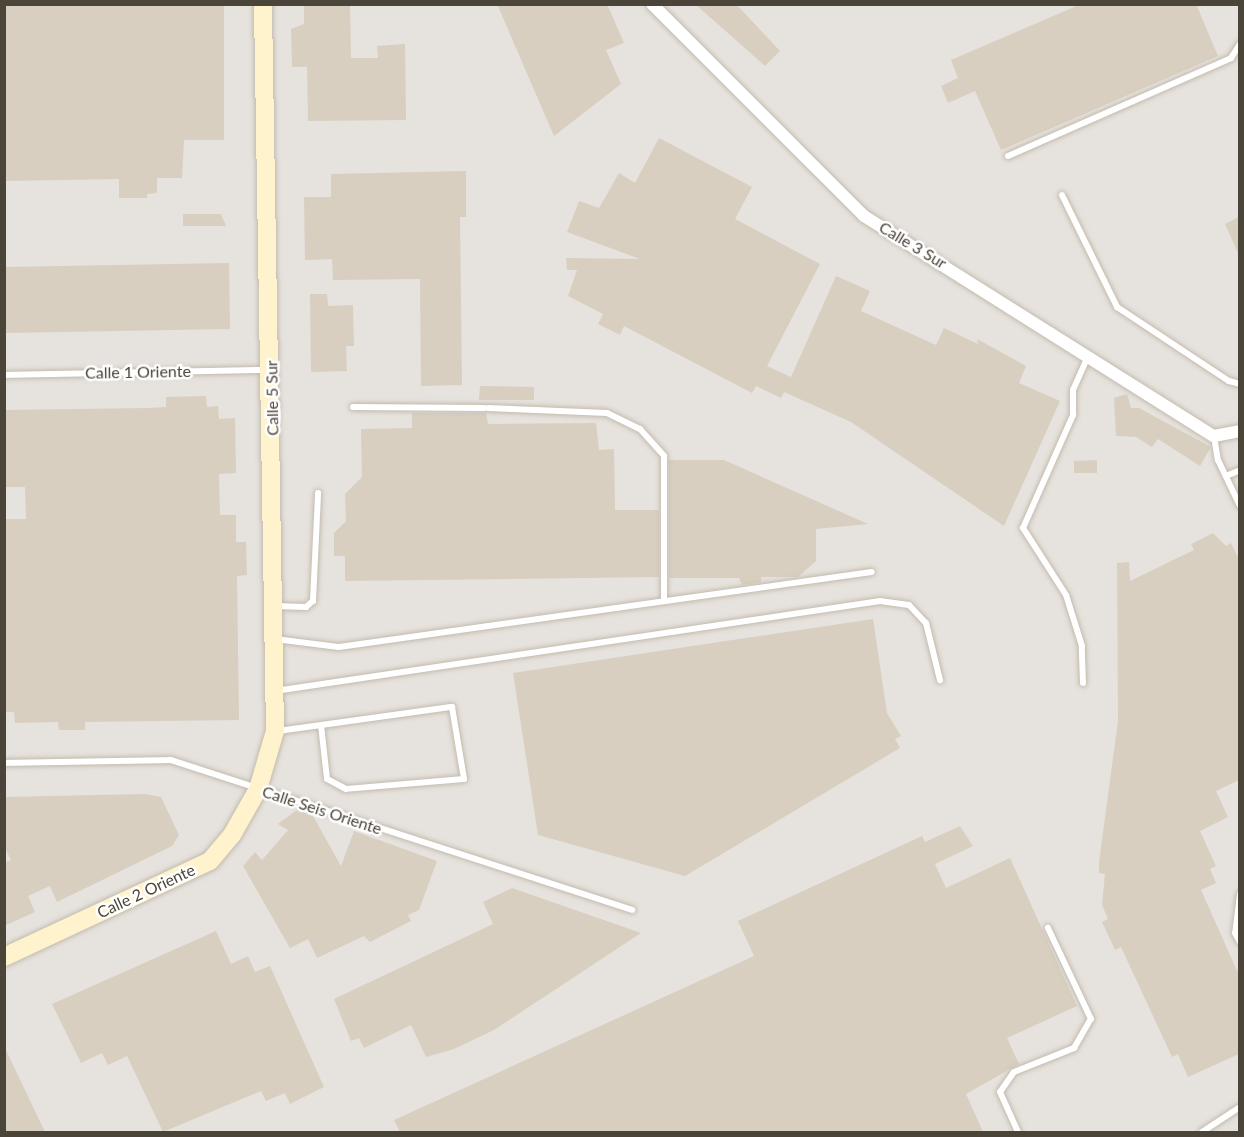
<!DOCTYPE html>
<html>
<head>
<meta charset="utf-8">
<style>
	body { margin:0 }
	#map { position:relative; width:1244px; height:1137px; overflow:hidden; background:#f6f3ec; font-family:Lato,sans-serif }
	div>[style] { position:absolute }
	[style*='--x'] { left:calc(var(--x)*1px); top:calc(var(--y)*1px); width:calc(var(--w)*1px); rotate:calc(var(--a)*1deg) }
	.industrial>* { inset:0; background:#e6e2dd }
	.building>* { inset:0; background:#d8cfc1 }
	.roads { filter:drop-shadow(0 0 2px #c2bbae) drop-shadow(0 0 2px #c2bbae) }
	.lane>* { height:6px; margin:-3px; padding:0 3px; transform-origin:3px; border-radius:3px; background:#fff }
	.street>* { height:12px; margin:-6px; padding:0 6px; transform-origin:6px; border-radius:6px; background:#fff }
	.secondary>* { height:18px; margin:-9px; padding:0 9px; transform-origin:9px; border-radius:9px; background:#fff3cd }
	span { translate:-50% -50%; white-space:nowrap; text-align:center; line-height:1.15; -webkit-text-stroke:5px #fff; paint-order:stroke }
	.street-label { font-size:16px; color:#4b4439 }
	.frame { position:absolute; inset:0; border:6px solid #4b4439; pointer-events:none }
</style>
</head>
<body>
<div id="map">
	<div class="industrial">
		<div style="clip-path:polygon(5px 5px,1239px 5px,1239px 1132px,5px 1132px)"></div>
	</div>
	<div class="building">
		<div style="clip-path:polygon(4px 4px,224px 4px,224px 140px,184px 140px,182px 178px,157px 178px,157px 193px,147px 194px,147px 198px,119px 198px,119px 179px,4px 181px)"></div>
		<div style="clip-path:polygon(304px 4px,350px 4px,351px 58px,378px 58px,377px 46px,405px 44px,406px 120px,308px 121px,307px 67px,292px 67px,291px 29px,304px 24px)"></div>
		<div style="clip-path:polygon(497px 4px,607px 4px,624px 43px,606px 50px,621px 84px,554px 136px)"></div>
		<div style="clip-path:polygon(695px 4px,736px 4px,780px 51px,765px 66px)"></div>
		<div style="clip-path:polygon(1081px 4px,1196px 4px,1218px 56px,1001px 150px,975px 91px,948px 103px,941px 86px,958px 78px,951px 60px)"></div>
		<div style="clip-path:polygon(659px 138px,752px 187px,735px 219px,820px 264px,767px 366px,791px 377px,836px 276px,870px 291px,861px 311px,936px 345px,944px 328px,978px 344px,977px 339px,1026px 366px,1019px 383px,1060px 401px,1004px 526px,851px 422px,784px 392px,781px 398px,756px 386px,752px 393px,624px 326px,620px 335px,598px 324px,603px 314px,568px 296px,577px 270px,567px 270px,566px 258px,640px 259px,567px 232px,579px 201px,599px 208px,619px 173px,635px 183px)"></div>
		<div style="clip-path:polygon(466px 171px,466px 217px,460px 217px,462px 385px,421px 386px,420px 279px,333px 280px,332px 259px,305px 260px,304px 197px,331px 197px,331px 174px)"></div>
		<div style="clip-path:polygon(183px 214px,221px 214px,226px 226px,183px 226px)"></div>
		<div style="clip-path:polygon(1239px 217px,1239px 255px,1225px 224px)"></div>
		<div style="clip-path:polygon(229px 263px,230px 329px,4px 333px,4px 267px)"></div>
		<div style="clip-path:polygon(310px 294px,327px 294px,328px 306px,353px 305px,354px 346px,346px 346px,347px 371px,311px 372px)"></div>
		<div style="clip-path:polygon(480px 386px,534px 387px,534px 400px,479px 400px)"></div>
		<div style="clip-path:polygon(1127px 394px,1131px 408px,1139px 408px,1211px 447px,1200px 466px,1158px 439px,1152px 447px,1136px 437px,1116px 436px,1114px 398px)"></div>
		<div style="clip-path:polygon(206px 396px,207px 407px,218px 406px,219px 419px,235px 418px,236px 473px,219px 474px,220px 515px,236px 515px,236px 542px,246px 542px,247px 575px,237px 576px,239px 720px,85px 722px,85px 730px,59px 730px,58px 722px,15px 723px,14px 712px,4px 712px,4px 519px,26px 519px,25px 487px,4px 487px,4px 410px,149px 408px,166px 407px,166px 397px)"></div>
		<div style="clip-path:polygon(412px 413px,486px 413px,488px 424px,596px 423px,599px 450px,614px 449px,615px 510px,659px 510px,659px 577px,345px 581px,345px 556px,334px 556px,334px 533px,346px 521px,345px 494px,362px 477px,361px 429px,412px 428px)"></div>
		<div style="clip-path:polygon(669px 460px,724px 460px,868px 524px,816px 529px,816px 561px,798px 577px,761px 577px,761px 582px,742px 585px,739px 578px,669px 578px)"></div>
		<div style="clip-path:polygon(1097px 460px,1097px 473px,1074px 473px,1074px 461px)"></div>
		<div style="clip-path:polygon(1213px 533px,1226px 546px,1231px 543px,1239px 559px,1239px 780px,1216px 791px,1228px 817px,1200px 831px,1216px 866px,1210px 869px,1216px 883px,1201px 890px,1239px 975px,1239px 1054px,1188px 1077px,1178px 1054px,1172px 1057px,1121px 947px,1115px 950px,1102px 922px,1108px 919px,1102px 905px,1105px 874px,1099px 873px,1099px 862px,1118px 721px,1117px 563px,1129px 562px,1130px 581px,1194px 550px,1191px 544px)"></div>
		<div style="clip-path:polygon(873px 619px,887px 713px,901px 736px,895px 739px,900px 748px,685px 876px,538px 835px,513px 673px)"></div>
		<div style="clip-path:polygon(145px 794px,161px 797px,179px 835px,172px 846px,57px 902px,50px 886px,28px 896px,35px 912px,4px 926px,4px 863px,11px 860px,4px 846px,4px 797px)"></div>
		<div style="clip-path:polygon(297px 810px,313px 816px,341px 866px,354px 831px,437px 861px,419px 910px,408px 915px,411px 921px,370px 942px,364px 936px,317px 958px,308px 939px,290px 948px,243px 866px,255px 852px,262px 860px,288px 830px,278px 824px)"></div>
		<div style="clip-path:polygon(960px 826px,973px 846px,935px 864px,946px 888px,1010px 858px,1077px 1006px,1007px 1038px,1019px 1064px,966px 1094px,983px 1132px,400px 1132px,394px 1120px,754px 956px,738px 921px,922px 836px,925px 842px)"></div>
		<div style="clip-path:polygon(512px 888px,641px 933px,494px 1030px,454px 1049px,426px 1057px,411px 1025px,364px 1048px,359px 1038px,351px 1041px,334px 999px,493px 924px,483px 902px)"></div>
		<div style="clip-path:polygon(216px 931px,231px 964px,248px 956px,255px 972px,270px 966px,324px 1087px,290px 1104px,285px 1093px,266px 1101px,261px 1091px,163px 1132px,127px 1056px,108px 1065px,102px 1053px,81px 1063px,52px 1004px)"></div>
		<div style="clip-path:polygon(4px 1046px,45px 1132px,4px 1132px)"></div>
	</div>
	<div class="roads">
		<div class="lane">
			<div style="--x:1008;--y:156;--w:244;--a:-23.7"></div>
			<div style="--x:1231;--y:58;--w:17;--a:-57"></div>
			<div style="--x:1062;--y:195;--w:125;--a:63.8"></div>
			<div style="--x:1117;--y:307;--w:134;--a:33.5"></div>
			<div style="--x:1229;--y:381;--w:11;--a:15"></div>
			<div style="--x:4;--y:375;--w:264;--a:-1.1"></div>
			<div style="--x:353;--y:407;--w:131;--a:0.4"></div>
			<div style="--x:488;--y:408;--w:119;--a:2.4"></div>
			<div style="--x:607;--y:413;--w:37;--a:26"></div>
			<div style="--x:640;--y:429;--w:36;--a:48"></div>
			<div style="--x:664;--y:456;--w:144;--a:90"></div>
			<div style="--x:1214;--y:436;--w:24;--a:81"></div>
			<div style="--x:1218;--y:460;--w:51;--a:64.4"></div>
			<div style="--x:1226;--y:476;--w:15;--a:-23"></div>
			<div style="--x:274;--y:606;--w:32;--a:2"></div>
			<div style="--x:306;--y:607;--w:9;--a:-41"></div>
			<div style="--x:313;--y:601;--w:108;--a:-87.3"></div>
			<div style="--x:275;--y:639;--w:64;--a:7.1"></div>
			<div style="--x:339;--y:647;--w:538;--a:-8.01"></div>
			<div style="--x:1083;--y:683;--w:37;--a:-92"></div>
			<div style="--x:1082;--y:646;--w:53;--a:-107.4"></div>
			<div style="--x:1066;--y:595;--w:80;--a:-122.7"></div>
			<div style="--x:1023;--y:528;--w:124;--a:-66.1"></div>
			<div style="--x:1073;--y:415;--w:25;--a:-90"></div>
			<div style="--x:1073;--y:390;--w:36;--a:-66"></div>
			<div style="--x:275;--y:691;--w:612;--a:-8.46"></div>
			<div style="--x:880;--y:601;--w:29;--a:8"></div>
			<div style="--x:909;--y:605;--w:25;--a:47"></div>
			<div style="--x:926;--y:623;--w:59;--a:76.2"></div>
			<div style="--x:278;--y:731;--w:176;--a:-7.9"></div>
			<div style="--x:452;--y:707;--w:73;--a:80.5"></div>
			<div style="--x:464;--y:779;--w:118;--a:175.2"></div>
			<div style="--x:346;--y:789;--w:21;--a:-152"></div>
			<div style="--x:327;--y:779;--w:54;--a:-96.3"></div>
			<div style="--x:4;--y:763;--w:167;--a:-1"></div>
			<div style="--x:171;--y:760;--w:485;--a:18"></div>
			<div style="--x:1240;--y:894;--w:39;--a:97"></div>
			<div style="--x:1235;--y:933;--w:10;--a:61"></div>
			<div style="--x:1018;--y:1132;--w:44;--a:-114.2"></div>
			<div style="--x:1000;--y:1092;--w:24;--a:-55"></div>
			<div style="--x:1014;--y:1072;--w:65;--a:-21.8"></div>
			<div style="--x:1074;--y:1048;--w:34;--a:-60"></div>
			<div style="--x:1091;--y:1019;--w:101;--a:-115.3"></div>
			<div style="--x:1202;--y:1132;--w:45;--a:-33.3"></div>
		</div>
		<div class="street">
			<div style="--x:652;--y:4;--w:300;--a:45"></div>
			<div style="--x:864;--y:216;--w:413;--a:32.2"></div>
			<div style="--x:1214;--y:436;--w:26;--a:-11"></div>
		</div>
		<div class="secondary">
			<div style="--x:4;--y:957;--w:227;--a:-25"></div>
			<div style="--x:210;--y:861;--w:34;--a:-50"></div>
			<div style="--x:232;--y:835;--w:53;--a:-60.5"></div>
			<div style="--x:258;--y:789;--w:60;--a:-73.7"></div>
			<div style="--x:275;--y:731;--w:727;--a:-90.95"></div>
		</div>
	</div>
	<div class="street-label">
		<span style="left:913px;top:245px;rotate:31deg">Calle 3 Sur</span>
		<span style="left:138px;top:372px;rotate:-1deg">Calle 1 Oriente</span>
		<span style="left:272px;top:398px;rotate:-91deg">Calle 5 Sur</span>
		<span style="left:322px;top:810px;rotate:18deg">Calle Seis Oriente</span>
		<span style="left:146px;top:891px;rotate:-25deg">Calle 2 Oriente</span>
	</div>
	<div class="frame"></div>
</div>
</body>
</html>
